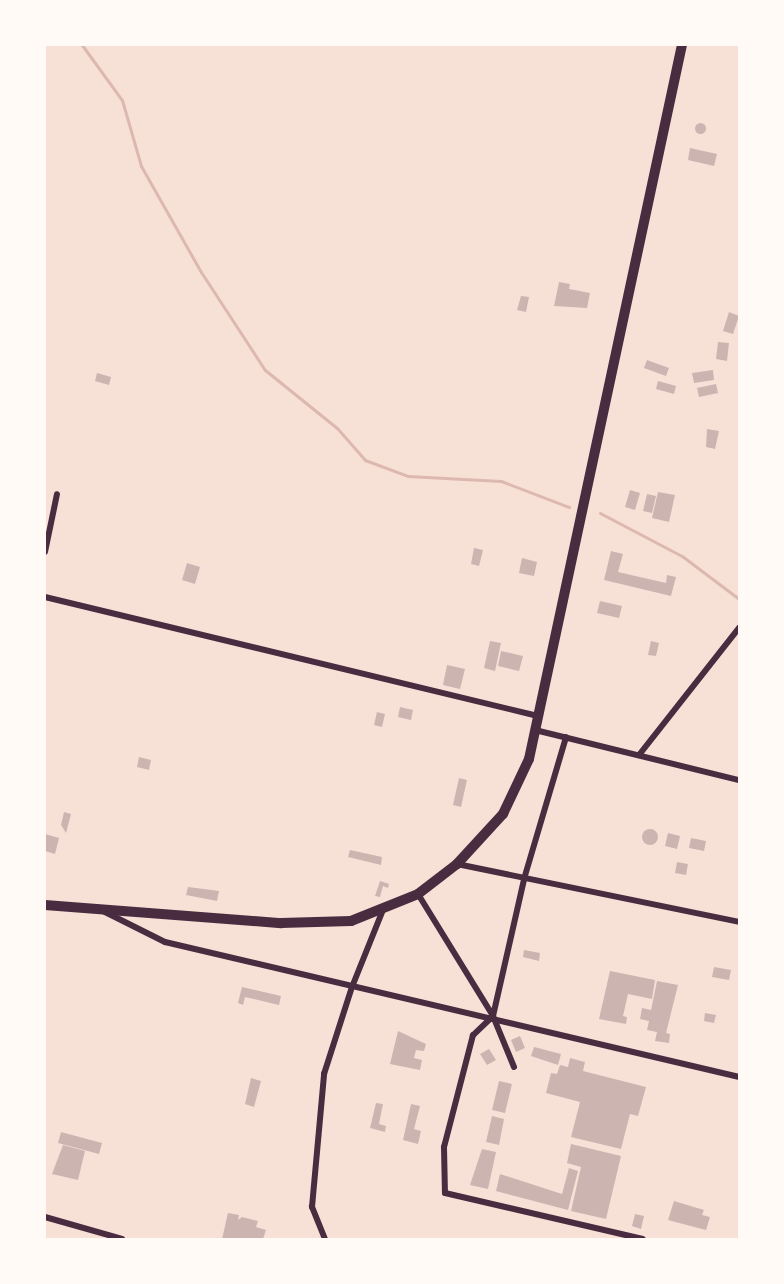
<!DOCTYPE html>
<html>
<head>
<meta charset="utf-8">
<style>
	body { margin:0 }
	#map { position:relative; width:784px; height:1284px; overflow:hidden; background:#f7e1d7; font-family:"IBM Plex Sans",sans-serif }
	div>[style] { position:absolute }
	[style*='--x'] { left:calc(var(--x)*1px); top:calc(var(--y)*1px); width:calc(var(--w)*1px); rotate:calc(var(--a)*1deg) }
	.stream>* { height:3px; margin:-1.5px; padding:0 1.5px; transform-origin:1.5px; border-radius:1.5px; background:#dcb8b0 }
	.building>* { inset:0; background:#ccb4b1 }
	.round { border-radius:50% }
	.minor>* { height:6px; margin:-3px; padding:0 3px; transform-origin:3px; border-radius:3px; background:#4a2c40 }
	.trunk>* { height:10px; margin:-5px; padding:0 5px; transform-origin:5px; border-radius:5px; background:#4a2c40 }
	span { translate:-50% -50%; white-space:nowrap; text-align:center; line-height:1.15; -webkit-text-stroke:4.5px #fffaf5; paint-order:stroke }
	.frame { position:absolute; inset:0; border:46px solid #fffaf5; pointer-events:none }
</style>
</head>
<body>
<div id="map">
	<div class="stream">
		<div style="--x:82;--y:45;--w:68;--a:54"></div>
		<div style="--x:122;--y:100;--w:69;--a:73.9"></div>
		<div style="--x:141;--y:166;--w:122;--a:60.5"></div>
		<div style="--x:201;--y:272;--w:117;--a:56.9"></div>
		<div style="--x:265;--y:370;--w:92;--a:38.9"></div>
		<div style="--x:337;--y:428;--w:43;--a:48.8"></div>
		<div style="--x:365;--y:460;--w:46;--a:20.4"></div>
		<div style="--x:408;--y:476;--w:93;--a:3.1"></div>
		<div style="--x:501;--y:481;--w:73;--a:20.9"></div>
		<div style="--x:600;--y:513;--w:93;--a:27.7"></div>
		<div style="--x:682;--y:556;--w:71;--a:37"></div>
	</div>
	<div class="building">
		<div class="round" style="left:694.5px;top:122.5px;width:11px;height:11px"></div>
		<div style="clip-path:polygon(690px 148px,717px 154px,714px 166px,688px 160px)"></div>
		<div style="clip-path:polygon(559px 282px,570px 284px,569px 289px,590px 293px,587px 308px,554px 306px)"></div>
		<div style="clip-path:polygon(521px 296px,529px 297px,526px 312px,517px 310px)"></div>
		<div style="clip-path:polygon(729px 312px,739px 316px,733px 334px,723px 331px)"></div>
		<div style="clip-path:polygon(718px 342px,729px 343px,727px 361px,716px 359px)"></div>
		<div style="clip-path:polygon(647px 360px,669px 368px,666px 376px,644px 368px)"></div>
		<div style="clip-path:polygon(713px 370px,714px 380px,694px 383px,692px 373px)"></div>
		<div style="clip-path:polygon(97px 373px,111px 377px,109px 385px,95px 381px)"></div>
		<div style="clip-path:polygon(658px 381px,676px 386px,674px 394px,656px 389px)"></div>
		<div style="clip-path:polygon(716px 384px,718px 393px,699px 397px,697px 388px)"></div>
		<div style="clip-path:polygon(707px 429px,719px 431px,715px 449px,706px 447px)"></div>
		<div style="clip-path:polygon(630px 490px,640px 493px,635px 510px,625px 507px)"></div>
		<div style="clip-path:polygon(658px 492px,675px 495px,669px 522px,652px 518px)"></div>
		<div style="clip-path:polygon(647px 494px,656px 496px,652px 513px,643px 511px)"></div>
		<div style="clip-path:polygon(474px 548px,483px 550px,479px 566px,471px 564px)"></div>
		<div style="clip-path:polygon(611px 551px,623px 554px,618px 572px,666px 583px,667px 575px,676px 577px,671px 596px,604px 580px)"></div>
		<div style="clip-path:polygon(522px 558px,537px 562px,534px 576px,519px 573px)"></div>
		<div style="clip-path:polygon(187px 563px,200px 567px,195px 584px,182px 580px)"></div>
		<div style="clip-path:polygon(600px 601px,622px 606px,619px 618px,597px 613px)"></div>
		<div style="clip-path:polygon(490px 641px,501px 643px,495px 671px,484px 668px)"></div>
		<div style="clip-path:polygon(651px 641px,659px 643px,656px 656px,648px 655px)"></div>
		<div style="clip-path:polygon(501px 651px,523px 656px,519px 671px,498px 666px)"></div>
		<div style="clip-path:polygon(447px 665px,465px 669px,460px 689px,443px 685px)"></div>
		<div style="clip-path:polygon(400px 707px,413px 710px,411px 720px,398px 717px)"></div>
		<div style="clip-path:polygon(377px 712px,385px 714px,382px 727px,374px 725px)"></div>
		<div style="clip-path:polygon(139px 757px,151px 760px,149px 770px,137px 767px)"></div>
		<div style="clip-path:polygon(459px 778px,467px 780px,461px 807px,453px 805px)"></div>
		<div style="clip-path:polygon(64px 812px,71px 814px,66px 833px,61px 825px)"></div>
		<div class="round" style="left:642px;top:829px;width:16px;height:16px"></div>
		<div style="clip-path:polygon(668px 833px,680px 836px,677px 849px,665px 846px)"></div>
		<div style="clip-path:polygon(45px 834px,59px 838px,55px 854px,45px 851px)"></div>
		<div style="clip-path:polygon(691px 838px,706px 841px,704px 851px,689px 848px)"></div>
		<div style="clip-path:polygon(350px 850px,382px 857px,381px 865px,348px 857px)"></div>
		<div style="clip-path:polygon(677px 862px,688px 864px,686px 875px,675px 873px)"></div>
		<div style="clip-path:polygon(380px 881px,389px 884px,388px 888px,383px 886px,380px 897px,375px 896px)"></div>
		<div style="clip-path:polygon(188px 887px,219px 891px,217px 901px,186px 895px)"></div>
		<div style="clip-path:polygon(524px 950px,540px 953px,539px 961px,523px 957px)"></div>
		<div style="clip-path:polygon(714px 967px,731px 970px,729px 980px,712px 977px)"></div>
		<div style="clip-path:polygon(610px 971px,655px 980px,652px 999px,628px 994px,623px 1016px,627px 1017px,626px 1024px,599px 1019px)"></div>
		<div style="clip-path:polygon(657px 981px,678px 985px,666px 1033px,670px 1034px,669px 1043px,655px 1041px,657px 1032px,647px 1030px,649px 1021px,640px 1019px,642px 1008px,651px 1010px)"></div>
		<div style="clip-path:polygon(242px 987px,281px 996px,279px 1005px,245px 997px,243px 1005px,238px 1003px)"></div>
		<div style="clip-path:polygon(705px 1013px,716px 1015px,714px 1023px,704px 1021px)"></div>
		<div style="clip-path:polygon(398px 1031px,426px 1044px,424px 1051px,416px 1050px,414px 1058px,422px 1060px,420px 1070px,390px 1064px)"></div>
		<div style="clip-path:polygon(520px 1036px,525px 1048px,516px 1052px,511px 1040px)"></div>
		<div style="clip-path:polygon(534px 1047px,561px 1054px,558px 1065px,531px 1056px)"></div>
		<div style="clip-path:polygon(489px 1049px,496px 1060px,487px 1065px,480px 1054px)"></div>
		<div style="clip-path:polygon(570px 1058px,585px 1062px,583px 1071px,646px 1087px,638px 1116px,630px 1114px,621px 1149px,571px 1137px,580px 1102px,546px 1093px,551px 1073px,557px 1074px,560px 1065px,568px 1067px)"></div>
		<div style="clip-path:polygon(251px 1078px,261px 1081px,254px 1107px,245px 1104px)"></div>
		<div style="clip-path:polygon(499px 1081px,512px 1084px,505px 1113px,492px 1110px)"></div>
		<div style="clip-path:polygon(376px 1103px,383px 1104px,379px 1124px,386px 1126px,385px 1132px,370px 1128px)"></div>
		<div style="clip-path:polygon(411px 1104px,420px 1106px,414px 1129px,421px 1131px,418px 1144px,403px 1140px)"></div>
		<div style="clip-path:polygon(492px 1116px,504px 1119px,499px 1145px,486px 1142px)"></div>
		<div style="clip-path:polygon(61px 1132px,102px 1143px,99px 1154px,58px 1143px)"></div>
		<div style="clip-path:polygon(571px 1144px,621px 1156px,606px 1219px,571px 1211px,581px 1167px,567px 1163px)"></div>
		<div style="clip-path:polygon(63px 1145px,85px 1151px,78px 1180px,52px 1174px)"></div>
		<div style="clip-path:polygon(482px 1149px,496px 1152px,488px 1189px,470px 1185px)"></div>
		<div style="clip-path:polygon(569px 1168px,578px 1171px,568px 1210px,496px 1191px,500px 1174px,562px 1194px)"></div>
		<div style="clip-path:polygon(674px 1201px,704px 1210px,702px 1215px,710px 1217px,706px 1230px,668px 1220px)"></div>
		<div style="clip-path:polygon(228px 1213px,239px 1215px,238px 1220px,242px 1217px,258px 1221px,256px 1227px,266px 1230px,263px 1239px,222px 1239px)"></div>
		<div style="clip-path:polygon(635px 1214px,644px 1216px,641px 1229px,632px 1226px)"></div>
	</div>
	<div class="minor">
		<div style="--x:45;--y:552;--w:59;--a:-78.3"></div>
		<div style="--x:45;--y:597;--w:507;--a:13.57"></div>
		<div style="--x:535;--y:730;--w:210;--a:13.8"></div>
		<div style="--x:639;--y:755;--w:162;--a:-51.8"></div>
		<div style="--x:457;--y:864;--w:288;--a:11.6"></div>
		<div style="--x:418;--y:894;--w:143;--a:58.4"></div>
		<div style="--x:493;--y:1016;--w:28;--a:136"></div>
		<div style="--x:473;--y:1035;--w:116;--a:104.5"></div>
		<div style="--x:444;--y:1147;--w:46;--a:88.8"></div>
		<div style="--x:445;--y:1193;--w:203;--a:13.1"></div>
		<div style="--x:105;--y:912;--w:67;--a:26.6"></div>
		<div style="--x:165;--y:942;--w:590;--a:13.23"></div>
		<div style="--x:514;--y:1067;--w:55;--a:-112.4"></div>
		<div style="--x:493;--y:1016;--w:140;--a:-77.2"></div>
		<div style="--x:524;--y:879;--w:148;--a:-73.5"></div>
		<div style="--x:45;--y:1217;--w:80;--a:15.9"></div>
		<div style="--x:325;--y:1239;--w:35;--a:-112"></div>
		<div style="--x:312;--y:1207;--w:134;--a:-84.8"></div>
		<div style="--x:324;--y:1074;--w:91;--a:-72.2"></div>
		<div style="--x:352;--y:987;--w:83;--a:-68.1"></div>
	</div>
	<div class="trunk">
		<div style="--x:45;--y:905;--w:237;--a:4.4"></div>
		<div style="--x:281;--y:923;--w:70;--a:-1.6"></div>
		<div style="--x:351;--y:921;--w:72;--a:-21.9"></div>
		<div style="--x:418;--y:894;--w:49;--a:-37.6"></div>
		<div style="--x:457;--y:864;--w:68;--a:-47.4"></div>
		<div style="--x:503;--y:814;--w:61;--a:-64.7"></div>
		<div style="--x:529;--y:759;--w:730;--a:-77.91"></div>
	</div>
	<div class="frame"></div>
</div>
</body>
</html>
